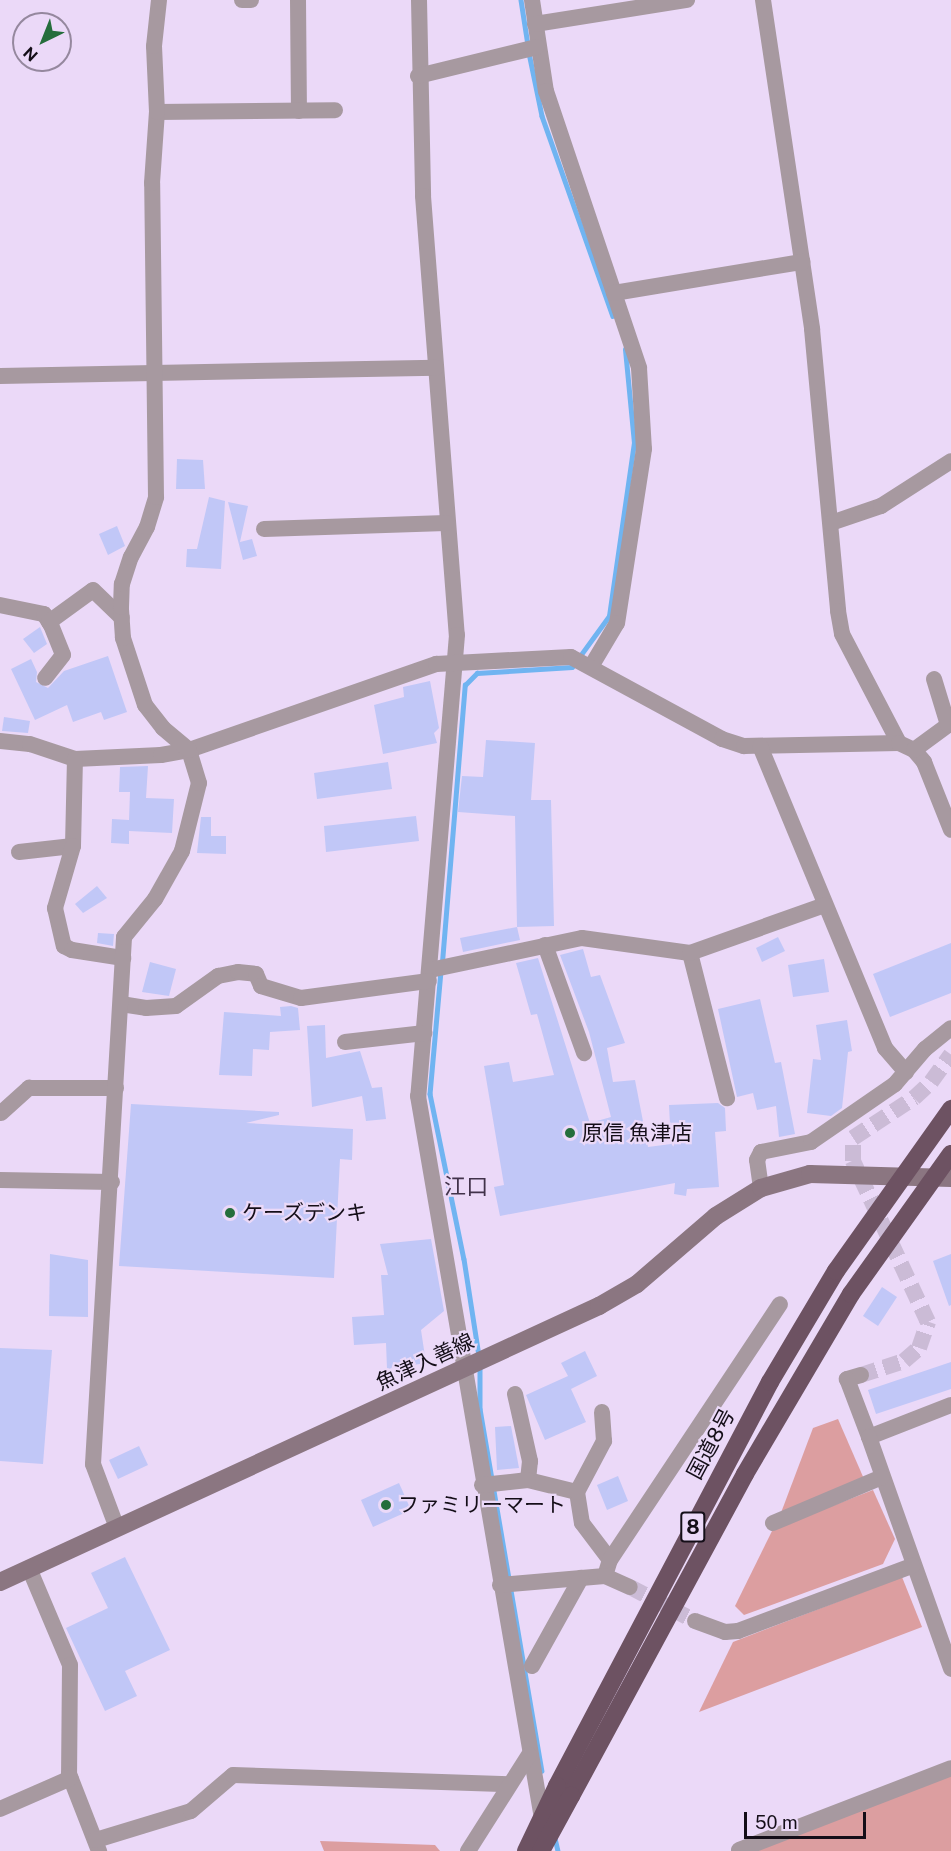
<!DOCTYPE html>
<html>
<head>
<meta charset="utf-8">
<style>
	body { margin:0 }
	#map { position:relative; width:951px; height:1851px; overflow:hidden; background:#ebd9f8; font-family:"Public Sans","Noto Sans JP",sans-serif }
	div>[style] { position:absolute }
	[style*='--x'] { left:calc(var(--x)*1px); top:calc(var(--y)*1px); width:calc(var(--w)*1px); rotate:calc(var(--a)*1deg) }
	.green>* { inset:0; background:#dc9ea0 }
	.stream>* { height:4.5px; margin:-2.25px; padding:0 2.25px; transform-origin:2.25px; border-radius:2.25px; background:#70b4f1 }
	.building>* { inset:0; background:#c1c7f7 }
	.minor-tunnel>* { height:16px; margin-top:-8px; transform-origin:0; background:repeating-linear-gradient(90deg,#cbbbd6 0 16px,transparent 0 24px) }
	.minor>* { height:16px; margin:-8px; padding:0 8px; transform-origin:8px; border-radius:8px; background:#a799a0 }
	.secondary>* { height:18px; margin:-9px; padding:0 9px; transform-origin:9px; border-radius:9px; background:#8b7681 }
	.trunk>* { height:18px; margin:-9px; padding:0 9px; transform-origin:9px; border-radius:9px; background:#6d5262 }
	.trunk-bridge>* { height:18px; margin:-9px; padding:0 9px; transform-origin:9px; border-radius:9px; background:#6d5262 }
	.dots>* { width:16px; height:16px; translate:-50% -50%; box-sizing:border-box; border:3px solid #ebd9f8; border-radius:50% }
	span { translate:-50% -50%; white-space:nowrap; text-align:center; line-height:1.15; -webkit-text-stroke:4.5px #ebd9f8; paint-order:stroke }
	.shield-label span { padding:2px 4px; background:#ebd9f8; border:2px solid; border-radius:4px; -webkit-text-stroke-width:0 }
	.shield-label { font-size:20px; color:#140e18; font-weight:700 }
	.poi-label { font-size:21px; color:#140e18 }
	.left { translate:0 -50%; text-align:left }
	.street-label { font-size:21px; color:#140e18 }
	.neighbourhood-label { font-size:22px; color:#41324a }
	.north { position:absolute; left:12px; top:12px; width:60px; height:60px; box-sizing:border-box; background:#ebd9f8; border:2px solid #95889e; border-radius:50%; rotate:223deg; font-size:16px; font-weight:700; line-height:24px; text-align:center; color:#140e18 }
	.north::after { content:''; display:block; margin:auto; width:21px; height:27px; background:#256e3c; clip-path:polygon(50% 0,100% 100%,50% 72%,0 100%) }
	.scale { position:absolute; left:744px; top:1812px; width:122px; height:27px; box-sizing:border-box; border:3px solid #140e18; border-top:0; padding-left:8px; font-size:18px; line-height:21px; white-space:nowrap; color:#140e18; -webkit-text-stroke:4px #ebd9f8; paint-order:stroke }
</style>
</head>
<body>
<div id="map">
	<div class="green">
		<div style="clip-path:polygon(838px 1419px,864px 1479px,779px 1518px,813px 1428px)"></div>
		<div style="clip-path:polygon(873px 1490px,895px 1539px,883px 1564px,744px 1615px,735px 1606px,773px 1529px)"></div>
		<div style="clip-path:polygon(902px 1577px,922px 1627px,699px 1712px,733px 1642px)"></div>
		<div style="clip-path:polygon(951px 1774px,951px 1851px,754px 1851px)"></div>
		<div style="clip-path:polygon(320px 1841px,435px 1845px,440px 1851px,324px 1851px)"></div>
	</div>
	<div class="stream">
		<div style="--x:521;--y:0;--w:46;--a:81.2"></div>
		<div style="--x:529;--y:53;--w:64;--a:78.3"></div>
		<div style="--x:542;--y:116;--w:212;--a:70.5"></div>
		<div style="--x:442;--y:962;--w:278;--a:-85.3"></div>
		<div style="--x:465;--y:685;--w:17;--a:-45"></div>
		<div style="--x:477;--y:673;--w:95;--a:-3.6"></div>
		<div style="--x:572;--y:667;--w:63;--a:-54"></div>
		<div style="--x:609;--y:616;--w:175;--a:-81.8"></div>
		<div style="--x:634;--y:443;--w:94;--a:-95.5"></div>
		<div style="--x:441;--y:971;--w:123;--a:95.1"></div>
		<div style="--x:430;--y:1094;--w:168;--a:78.4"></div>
		<div style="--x:464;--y:1259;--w:98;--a:81.2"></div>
		<div style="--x:480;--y:1365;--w:44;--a:90"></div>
		<div style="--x:480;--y:1409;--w:367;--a:80.3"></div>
		<div style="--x:555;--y:1838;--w:13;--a:77"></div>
	</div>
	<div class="building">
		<div style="clip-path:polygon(177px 459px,203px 460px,205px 489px,176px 489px)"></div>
		<div style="clip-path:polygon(209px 497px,225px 501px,221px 569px,186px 567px,187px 549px,197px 549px)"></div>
		<div style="clip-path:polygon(228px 502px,248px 506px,240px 542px,252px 539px,257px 556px,243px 560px)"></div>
		<div style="clip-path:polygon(117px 526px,125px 546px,108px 555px,99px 534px)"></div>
		<div style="clip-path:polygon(40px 627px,47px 644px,34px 653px,23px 639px)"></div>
		<div style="clip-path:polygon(108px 656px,127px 712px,104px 720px,101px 712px,73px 722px,67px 705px,35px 720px,11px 669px,31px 659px,37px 672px,36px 682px,48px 688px,64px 671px)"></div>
		<div style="clip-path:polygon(430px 681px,439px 728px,434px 733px,437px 743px,383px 754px,374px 705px,404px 697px,403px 687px)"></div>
		<div style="clip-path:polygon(4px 717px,30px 721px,28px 733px,2px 731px)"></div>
		<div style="clip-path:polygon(486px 740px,535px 743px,531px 800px,551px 800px,554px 926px,517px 927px,515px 816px,458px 812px,462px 776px,483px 777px)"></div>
		<div style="clip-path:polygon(388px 762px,392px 789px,317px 799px,314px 773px)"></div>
		<div style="clip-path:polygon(148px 766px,146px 798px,174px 799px,172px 833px,129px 831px,129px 844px,111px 843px,112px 819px,129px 820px,130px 792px,119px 792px,120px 767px)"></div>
		<div style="clip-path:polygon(416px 816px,419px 841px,326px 852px,324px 826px)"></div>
		<div style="clip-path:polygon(201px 817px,211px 817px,211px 836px,226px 836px,226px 854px,197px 853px)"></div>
		<div style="clip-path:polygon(97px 886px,107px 898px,83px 913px,75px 904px)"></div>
		<div style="clip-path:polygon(517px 927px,520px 940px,463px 952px,460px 938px)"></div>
		<div style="clip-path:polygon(98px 933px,114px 934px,113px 946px,97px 943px)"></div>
		<div style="clip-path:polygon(778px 937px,785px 951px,762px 962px,756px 948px)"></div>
		<div style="clip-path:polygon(951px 943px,951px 993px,890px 1017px,873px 974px)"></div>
		<div style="clip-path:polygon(583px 949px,591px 977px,600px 975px,625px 1043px,607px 1048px,613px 1082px,635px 1080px,648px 1147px,671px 1144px,669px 1105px,718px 1103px,725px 1108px,726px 1131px,715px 1132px,719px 1187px,687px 1189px,686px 1196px,674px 1194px,675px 1183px,500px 1216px,494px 1187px,504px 1185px,484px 1066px,509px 1062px,513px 1082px,554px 1075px,537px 1014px,531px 1015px,516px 963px,538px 958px,590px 1123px,611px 1117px,589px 1032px,560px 955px)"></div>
		<div style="clip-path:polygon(824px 959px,829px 992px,793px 997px,788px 965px)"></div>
		<div style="clip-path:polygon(150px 962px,176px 969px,169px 996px,142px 992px)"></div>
		<div style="clip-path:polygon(760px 999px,775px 1063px,781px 1062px,795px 1134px,779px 1137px,776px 1106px,757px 1110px,753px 1093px,737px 1097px,718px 1009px)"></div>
		<div style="clip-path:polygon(291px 1006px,298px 1008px,300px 1030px,270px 1032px,269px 1050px,253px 1049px,252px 1076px,219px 1075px,224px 1012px,281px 1016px,280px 1007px)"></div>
		<div style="clip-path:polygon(847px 1020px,852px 1051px,848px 1052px,842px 1108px,831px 1116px,807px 1113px,813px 1059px,821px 1060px,816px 1025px)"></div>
		<div style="clip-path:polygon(325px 1025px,326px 1058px,360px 1051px,372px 1088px,382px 1087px,386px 1119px,366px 1121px,362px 1096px,312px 1107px,307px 1026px)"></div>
		<div style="clip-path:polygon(131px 1104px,279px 1112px,279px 1115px,246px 1123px,353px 1129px,352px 1160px,340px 1159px,334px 1278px,119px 1266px)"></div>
		<div style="clip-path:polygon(431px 1239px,444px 1311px,421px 1330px,426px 1363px,387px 1369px,386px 1343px,354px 1345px,352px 1317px,384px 1315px,381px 1275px,388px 1275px,380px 1244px)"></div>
		<div style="clip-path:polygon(50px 1254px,88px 1260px,88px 1317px,49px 1316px)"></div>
		<div style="clip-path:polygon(951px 1254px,951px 1305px,949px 1306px,933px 1261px)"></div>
		<div style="clip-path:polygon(882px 1287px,897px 1297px,878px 1326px,863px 1316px)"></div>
		<div style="clip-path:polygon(0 1348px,52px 1350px,43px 1464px,0 1461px)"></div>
		<div style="clip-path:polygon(585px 1351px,597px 1376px,571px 1389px,586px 1422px,545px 1440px,526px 1395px,568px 1376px,561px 1363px)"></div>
		<div style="clip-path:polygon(951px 1362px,951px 1389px,876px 1414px,868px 1390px)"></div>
		<div style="clip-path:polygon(511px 1426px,519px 1468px,497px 1470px,495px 1427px)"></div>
		<div style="clip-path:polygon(139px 1446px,148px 1465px,118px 1479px,109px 1460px)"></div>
		<div style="clip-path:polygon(618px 1476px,628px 1501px,607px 1510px,597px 1485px)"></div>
		<div style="clip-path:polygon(399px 1483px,411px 1510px,373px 1527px,361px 1500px)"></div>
		<div style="clip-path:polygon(125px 1557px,170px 1650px,125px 1671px,137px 1696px,105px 1711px,66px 1628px,108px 1608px,91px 1573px)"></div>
	</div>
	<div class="minor-tunnel">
		<div style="--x:861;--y:1375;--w:45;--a:-18"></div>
		<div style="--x:904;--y:1361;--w:20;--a:-41"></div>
		<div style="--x:919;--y:1348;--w:28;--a:-71"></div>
		<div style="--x:928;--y:1322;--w:178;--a:-115"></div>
		<div style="--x:853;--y:1161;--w:23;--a:-90"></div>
		<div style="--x:853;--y:1138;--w:73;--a:-33.3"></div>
		<div style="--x:914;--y:1098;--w:23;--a:-43"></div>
		<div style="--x:931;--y:1082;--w:34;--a:-54"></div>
		<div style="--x:630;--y:1587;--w:73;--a:27.6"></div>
	</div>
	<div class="minor">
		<div style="--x:242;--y:0;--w:9;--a:0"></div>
		<div style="--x:298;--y:0;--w:111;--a:89.5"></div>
		<div style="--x:419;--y:0;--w:196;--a:88.8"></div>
		<div style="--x:423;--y:196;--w:440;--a:85.6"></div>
		<div style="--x:457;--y:635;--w:463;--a:94.8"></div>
		<div style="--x:418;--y:1096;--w:739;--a:80.26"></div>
		<div style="--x:532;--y:0;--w:92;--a:81.3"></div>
		<div style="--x:546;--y:91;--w:292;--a:71.4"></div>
		<div style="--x:639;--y:368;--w:81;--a:86.5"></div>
		<div style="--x:644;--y:449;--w:176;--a:98.8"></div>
		<div style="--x:617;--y:623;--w:49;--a:120.8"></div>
		<div style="--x:763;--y:0;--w:333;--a:81.5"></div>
		<div style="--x:812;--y:329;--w:283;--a:84.7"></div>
		<div style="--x:838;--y:611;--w:23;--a:80"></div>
		<div style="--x:842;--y:634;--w:123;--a:62.4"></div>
		<div style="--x:535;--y:24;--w:154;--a:-9"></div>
		<div style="--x:418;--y:76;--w:122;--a:-13.7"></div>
		<div style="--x:157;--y:112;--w:178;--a:-0.6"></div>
		<div style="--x:614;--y:293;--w:191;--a:-9.4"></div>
		<div style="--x:0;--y:376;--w:436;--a:-1.1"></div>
		<div style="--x:831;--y:523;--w:53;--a:-18.8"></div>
		<div style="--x:881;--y:506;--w:83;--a:-32.7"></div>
		<div style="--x:264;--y:529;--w:182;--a:-1.9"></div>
		<div style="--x:0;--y:605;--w:45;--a:11.6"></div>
		<div style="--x:44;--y:614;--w:13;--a:58"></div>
		<div style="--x:51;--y:625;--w:32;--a:68"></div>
		<div style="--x:63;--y:655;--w:29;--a:128"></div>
		<div style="--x:49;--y:622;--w:54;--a:-36"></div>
		<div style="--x:93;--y:590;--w:40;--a:44"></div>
		<div style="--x:0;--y:741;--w:30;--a:6"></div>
		<div style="--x:30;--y:744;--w:47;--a:18.4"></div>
		<div style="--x:75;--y:759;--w:86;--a:-2.7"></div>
		<div style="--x:161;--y:755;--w:28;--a:-10"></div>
		<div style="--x:189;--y:750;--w:262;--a:-19.2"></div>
		<div style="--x:436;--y:664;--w:135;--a:-3"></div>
		<div style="--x:571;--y:657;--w:172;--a:28.5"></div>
		<div style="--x:722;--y:739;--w:23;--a:18"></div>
		<div style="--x:744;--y:746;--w:155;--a:-1.1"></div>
		<div style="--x:899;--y:743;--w:17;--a:25"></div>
		<div style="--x:914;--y:750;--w:16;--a:50"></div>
		<div style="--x:924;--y:762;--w:73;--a:68.3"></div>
		<div style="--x:760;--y:746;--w:327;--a:67.5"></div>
		<div style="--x:885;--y:1048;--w:32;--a:49"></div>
		<div style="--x:914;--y:750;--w:42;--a:-36.3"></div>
		<div style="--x:948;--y:725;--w:48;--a:-106.9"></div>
		<div style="--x:73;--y:846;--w:87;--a:-88.7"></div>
		<div style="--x:19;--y:852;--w:54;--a:-6.3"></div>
		<div style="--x:73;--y:846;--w:65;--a:106.2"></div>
		<div style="--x:55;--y:908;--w:39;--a:77"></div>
		<div style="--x:64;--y:946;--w:9;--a:27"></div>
		<div style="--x:72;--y:950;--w:52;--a:8.9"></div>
		<div style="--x:545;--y:945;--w:115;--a:70.1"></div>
		<div style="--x:690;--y:953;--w:150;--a:75.7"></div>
		<div style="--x:430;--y:970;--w:155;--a:-11.9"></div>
		<div style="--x:582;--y:938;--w:109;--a:7.9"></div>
		<div style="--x:690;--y:953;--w:143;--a:-19.6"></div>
		<div style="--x:121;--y:1004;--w:25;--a:9"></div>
		<div style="--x:146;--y:1008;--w:30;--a:-4"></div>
		<div style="--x:176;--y:1006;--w:52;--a:-35.5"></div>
		<div style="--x:218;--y:976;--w:20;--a:-11"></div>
		<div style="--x:238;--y:972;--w:18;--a:6"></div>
		<div style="--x:256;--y:974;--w:13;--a:67"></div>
		<div style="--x:261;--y:986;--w:42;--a:16.7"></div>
		<div style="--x:301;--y:998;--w:129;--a:-7.6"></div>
		<div style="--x:345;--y:1042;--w:80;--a:-6.5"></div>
		<div style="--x:1;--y:1113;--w:38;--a:-42"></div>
		<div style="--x:29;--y:1088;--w:87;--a:0"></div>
		<div style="--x:0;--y:1180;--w:112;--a:1"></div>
		<div style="--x:761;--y:1188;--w:28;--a:-98"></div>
		<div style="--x:757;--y:1160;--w:9;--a:-63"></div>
		<div style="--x:761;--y:1152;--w:51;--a:-11.3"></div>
		<div style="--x:811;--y:1142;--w:102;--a:-34.6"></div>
		<div style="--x:895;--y:1084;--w:46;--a:-49.4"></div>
		<div style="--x:925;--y:1049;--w:33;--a:-39"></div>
		<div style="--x:861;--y:1375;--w:15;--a:164"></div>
		<div style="--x:847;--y:1379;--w:62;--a:69.2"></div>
		<div style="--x:515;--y:1394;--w:69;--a:77.4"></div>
		<div style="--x:530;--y:1461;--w:19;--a:96"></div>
		<div style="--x:528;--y:1480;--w:50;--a:13.8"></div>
		<div style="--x:577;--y:1492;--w:31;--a:81"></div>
		<div style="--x:582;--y:1523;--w:46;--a:52.9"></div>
		<div style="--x:951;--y:1405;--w:88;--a:158.7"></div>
		<div style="--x:869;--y:1437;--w:246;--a:70.5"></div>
		<div style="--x:482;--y:1485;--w:46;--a:-6.2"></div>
		<div style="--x:577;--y:1492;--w:58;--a:-62.1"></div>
		<div style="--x:604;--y:1441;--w:29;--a:-94"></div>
		<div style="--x:773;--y:1523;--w:118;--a:-22.9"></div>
		<div style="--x:117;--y:1528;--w:68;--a:-110.6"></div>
		<div style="--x:93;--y:1464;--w:528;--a:-86.63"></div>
		<div style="--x:124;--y:937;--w:49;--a:-50.8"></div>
		<div style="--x:155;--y:899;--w:55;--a:-60.6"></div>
		<div style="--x:182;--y:851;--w:70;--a:-76"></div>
		<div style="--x:199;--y:783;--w:34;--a:-107"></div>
		<div style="--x:189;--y:750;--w:34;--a:-140"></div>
		<div style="--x:163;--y:728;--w:29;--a:-128"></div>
		<div style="--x:145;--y:705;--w:71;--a:-108.2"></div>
		<div style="--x:123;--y:638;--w:31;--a:-94"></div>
		<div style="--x:121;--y:607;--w:23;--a:-88"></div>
		<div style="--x:122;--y:584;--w:28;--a:-72"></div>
		<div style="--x:131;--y:557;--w:34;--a:-62"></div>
		<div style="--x:147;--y:527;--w:31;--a:-73"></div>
		<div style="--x:156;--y:497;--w:314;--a:-90.7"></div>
		<div style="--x:152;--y:183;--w:71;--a:-86"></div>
		<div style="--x:157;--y:112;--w:66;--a:-92.6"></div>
		<div style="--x:154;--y:46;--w:46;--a:-83.8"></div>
		<div style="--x:29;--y:1568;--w:105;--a:67.1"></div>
		<div style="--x:70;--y:1665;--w:109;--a:90.5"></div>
		<div style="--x:69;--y:1774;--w:83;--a:68.7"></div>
		<div style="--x:605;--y:1576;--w:17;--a:-73"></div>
		<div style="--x:610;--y:1560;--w:307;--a:-56.4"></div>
		<div style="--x:500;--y:1585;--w:105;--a:-4.9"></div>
		<div style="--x:605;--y:1576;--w:27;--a:24"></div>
		<div style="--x:695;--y:1621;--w:32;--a:20"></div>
		<div style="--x:725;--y:1632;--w:13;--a:-4"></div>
		<div style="--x:738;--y:1631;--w:186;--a:-20.5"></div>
		<div style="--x:532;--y:1666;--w:101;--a:-60.9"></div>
		<div style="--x:0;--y:1809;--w:77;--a:-23.6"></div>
		<div style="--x:96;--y:1840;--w:99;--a:-17"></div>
		<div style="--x:191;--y:1811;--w:55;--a:-40.6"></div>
		<div style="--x:233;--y:1775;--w:276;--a:1.9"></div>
		<div style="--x:739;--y:1850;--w:227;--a:-21.1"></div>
		<div style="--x:468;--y:1851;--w:114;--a:-57.6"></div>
	</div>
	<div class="secondary">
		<div style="--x:0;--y:1582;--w:660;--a:-24.74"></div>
		<div style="--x:599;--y:1306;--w:44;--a:-30.1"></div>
		<div style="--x:637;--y:1284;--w:104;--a:-40.7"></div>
		<div style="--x:716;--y:1216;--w:53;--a:-31.9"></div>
		<div style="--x:761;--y:1188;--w:51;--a:-15.9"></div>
		<div style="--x:810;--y:1174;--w:141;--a:1.6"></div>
	</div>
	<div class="trunk">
		<div style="--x:557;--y:1786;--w:457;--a:-62.2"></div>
		<div style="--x:770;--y:1382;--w:129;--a:-59.3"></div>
		<div style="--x:836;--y:1271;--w:199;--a:-54.6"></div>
		<div style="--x:571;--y:1796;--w:366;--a:-61.6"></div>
		<div style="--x:745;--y:1474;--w:209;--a:-59.5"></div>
		<div style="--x:851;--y:1294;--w:172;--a:-54.5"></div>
	</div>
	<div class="trunk-bridge">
		<div style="--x:526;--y:1851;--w:72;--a:-64.5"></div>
		<div style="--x:541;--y:1851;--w:63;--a:-61.4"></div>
	</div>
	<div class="dots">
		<div style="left:570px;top:1133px;background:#256e3c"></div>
		<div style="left:230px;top:1213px;background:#256e3c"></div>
		<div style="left:386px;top:1505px;background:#256e3c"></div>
	</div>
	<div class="shield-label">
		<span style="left:693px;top:1527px">8</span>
	</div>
	<div class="poi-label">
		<span class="left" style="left:582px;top:1133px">原信 魚津店</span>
		<span class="left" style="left:242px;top:1213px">ケーズデンキ</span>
		<span class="left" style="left:398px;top:1505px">ファミリーマート</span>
	</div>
	<div class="street-label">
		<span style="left:425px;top:1362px;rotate:-25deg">魚津入善線</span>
		<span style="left:711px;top:1444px;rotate:-62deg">国道8号</span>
	</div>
	<div class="neighbourhood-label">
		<span style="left:466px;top:1187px">江口</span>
	</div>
	<div class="north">N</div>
	<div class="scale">50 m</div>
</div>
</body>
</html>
